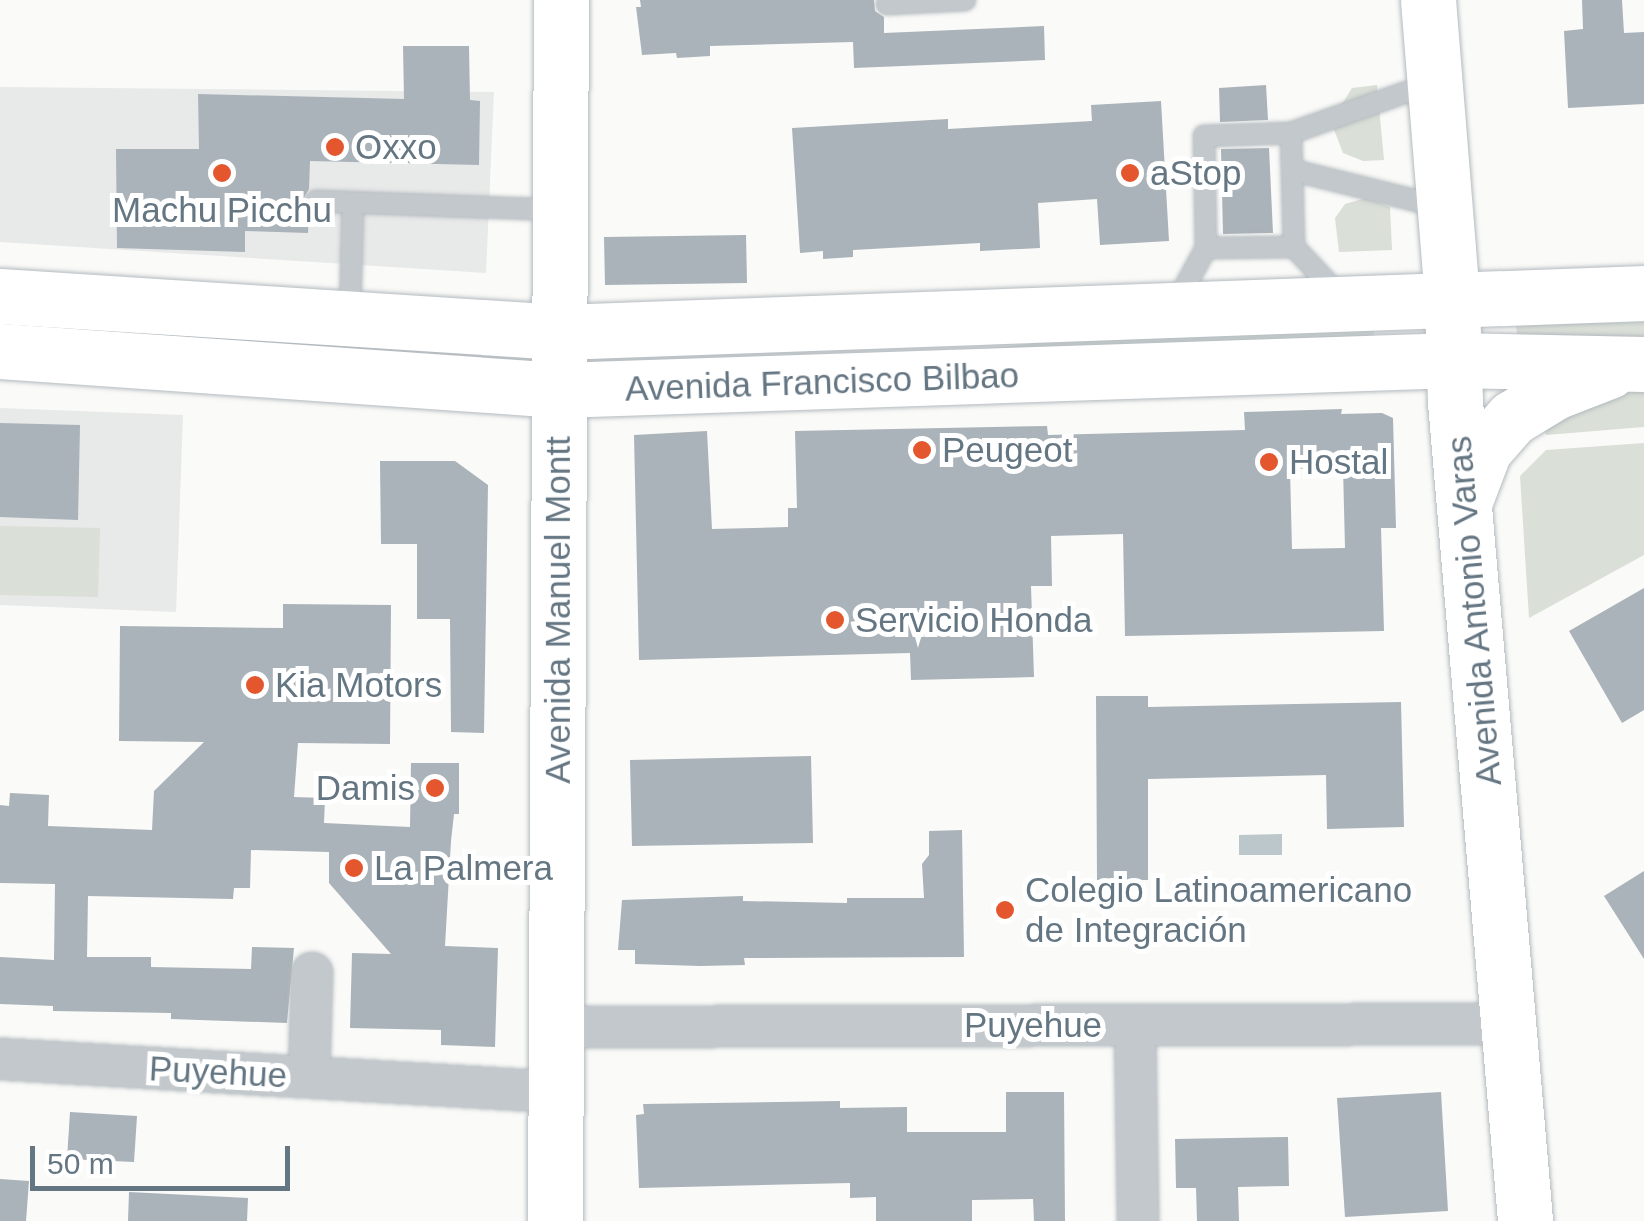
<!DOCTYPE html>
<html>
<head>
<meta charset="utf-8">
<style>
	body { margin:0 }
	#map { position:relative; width:1644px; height:1221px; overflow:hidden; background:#fafaf8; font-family:Arial,sans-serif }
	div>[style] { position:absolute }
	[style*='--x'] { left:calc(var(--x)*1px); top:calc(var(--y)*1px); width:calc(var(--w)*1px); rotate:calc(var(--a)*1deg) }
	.built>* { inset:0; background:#e8e9e9 }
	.green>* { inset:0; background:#dadfd7 }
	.water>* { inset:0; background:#bbc7cb }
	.building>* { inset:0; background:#aab3b9 }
	.roads { filter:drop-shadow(0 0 2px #b3babf) drop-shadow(0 0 2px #b3babf) }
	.lane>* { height:20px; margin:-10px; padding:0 10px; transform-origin:10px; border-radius:10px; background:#c3c8cc }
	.street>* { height:40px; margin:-20px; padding:0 20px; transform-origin:20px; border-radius:20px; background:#c3c8cc }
	.secondary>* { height:55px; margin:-27.5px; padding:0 27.5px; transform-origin:27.5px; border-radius:27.5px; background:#fff }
	.primary>* { height:55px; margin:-27.5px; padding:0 27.5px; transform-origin:27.5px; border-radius:27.5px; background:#fff }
	.dots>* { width:28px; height:28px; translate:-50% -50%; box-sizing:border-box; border:5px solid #fff; border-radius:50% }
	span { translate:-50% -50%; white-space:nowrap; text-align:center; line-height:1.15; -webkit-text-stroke:10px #fff; paint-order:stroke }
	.poi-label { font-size:35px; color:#657683 }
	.left { translate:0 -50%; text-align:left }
	.right { translate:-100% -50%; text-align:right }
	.street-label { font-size:35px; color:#657683 }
	.scale { position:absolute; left:30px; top:1146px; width:260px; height:45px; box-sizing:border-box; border:5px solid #657683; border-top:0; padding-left:12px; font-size:30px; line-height:35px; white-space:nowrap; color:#657683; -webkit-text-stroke:8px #fff; paint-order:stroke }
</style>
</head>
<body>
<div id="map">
	<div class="built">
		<div style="clip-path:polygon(0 87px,494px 92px,486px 273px,0 242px)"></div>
		<div style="clip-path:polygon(0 408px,183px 415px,176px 612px,0 605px)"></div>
	</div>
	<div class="green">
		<div style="clip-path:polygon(1377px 85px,1384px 160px,1363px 161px,1343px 153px,1331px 122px,1352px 88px)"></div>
		<div style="clip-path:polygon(1366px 198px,1390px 207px,1392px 250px,1339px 252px,1335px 218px,1345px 204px)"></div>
		<div style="clip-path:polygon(1644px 322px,1644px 351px,1518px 347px,1516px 325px)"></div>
		<div style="clip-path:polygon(1374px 326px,1374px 343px,957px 352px,1113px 334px)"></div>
		<div style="clip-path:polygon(1644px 383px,1644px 427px,1546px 435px,1540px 420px)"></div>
		<div style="clip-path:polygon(1644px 443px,1644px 555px,1529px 618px,1520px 476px,1546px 450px)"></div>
		<div style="clip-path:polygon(0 526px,100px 528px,98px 597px,0 595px)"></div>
	</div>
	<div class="water">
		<div style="clip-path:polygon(1282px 834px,1282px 855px,1239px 855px,1239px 835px)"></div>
	</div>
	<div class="building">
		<div style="clip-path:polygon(640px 0,874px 0,875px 11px,884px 17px,884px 33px,1044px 26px,1045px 60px,854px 68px,853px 42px,710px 46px,710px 56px,677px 58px,676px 53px,642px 55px,636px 7px,641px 7px)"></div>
		<div style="clip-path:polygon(1582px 0,1622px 0,1624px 33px,1644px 32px,1644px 104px,1568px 108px,1564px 31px,1583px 29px)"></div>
		<div style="clip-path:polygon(403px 46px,469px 46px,470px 100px,480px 101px,479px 165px,310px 161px,309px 189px,302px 201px,309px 212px,308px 233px,245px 231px,245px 252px,117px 248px,116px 149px,199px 149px,198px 94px,404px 99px)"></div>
		<div style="clip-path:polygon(1266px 85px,1268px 120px,1220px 122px,1219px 88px)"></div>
		<div style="clip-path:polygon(1161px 101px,1169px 241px,1100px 245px,1097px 199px,1038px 203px,1040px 248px,980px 251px,980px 243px,853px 250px,853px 257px,823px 259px,823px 251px,800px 253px,792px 128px,948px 119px,948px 129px,1092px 121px,1091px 105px)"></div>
		<div style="clip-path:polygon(1269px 148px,1273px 233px,1223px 234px,1221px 149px)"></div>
		<div style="clip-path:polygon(746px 235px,747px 283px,605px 285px,604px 237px)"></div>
		<div style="clip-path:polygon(evenodd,1342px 409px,1341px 414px,1382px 413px,1393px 418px,1396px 528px,1381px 528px,1384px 631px,1125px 636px,1123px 534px,1051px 536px,1052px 586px,1031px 586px,1034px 677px,911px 680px,910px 653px,639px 660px,634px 435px,707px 431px,712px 529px,788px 527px,788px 508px,797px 508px,795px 431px,1047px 426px,1048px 435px,1245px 430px,1244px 412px,1342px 409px,1343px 467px,1345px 548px,1292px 549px,1290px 469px,1343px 467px)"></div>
		<div style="clip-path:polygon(0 423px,80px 425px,78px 520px,0 517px)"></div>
		<div style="clip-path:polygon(380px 461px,455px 461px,488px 485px,484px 733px,451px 732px,450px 619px,417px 619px,417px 544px,381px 544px)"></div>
		<div style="clip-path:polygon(1644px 588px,1644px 710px,1622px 723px,1569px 631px)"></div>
		<div style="clip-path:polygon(283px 604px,391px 605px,390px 744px,298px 743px,294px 797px,325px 798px,324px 823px,410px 827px,411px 763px,459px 763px,459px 814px,454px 814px,451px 841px,445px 946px,498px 948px,495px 1047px,441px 1045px,441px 1030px,350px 1028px,352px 953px,391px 954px,329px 883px,329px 852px,251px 850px,250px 888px,234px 888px,233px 899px,88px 896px,87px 957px,151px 957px,151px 967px,251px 969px,252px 947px,294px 948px,287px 1023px,171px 1019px,171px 1013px,53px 1011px,53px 1006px,0 1004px,0 957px,54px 960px,55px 884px,0 883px,0 805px,9px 806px,10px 793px,49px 795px,48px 826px,152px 830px,154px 791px,204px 742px,119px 741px,120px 626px,283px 628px)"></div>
		<div style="clip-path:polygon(1096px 696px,1148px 696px,1148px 707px,1401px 702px,1404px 827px,1327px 829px,1326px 775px,1148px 779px,1148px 880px,1097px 880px)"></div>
		<div style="clip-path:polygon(811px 756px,813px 843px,632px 846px,630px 760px)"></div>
		<div style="clip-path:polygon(962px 830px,964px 957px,744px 958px,745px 965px,700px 966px,635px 964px,635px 950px,618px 950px,622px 900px,743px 896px,743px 901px,847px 903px,847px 898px,924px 898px,922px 864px,929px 855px,929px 831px)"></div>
		<div style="clip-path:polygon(1644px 871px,1644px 959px,1604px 896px)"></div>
		<div style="clip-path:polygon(1006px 1092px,1064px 1092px,1065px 1221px,1034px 1221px,1033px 1199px,972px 1200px,972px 1221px,876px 1221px,876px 1197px,850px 1198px,850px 1183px,639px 1188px,636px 1115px,644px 1114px,643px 1104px,840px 1101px,840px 1108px,907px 1107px,907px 1132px,1006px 1132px)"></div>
		<div style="clip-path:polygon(1441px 1092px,1448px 1211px,1345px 1217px,1337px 1098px)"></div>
		<div style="clip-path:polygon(70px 1112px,137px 1116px,134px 1162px,67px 1159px)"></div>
		<div style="clip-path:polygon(1288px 1137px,1289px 1186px,1238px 1187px,1239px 1221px,1197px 1221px,1196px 1188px,1176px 1188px,1175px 1139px)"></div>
		<div style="clip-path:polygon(0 1179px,29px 1181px,26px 1221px,0 1221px)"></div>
		<div style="clip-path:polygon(129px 1192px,248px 1198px,247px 1221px,128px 1221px)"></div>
	</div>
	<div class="roads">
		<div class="lane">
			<div style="--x:887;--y:4;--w:78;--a:-2.9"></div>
			<div style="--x:1291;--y:133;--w:114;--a:88.5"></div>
			<div style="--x:1294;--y:247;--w:88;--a:179.3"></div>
			<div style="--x:1206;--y:248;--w:112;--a:-91"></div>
			<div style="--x:1204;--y:136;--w:87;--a:-2"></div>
			<div style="--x:1291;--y:133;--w:120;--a:-19.5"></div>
			<div style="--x:1404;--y:93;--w:27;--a:-6"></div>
			<div style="--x:1292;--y:170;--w:154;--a:13.9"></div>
			<div style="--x:316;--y:201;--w:243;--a:2.1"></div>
			<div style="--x:1294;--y:247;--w:64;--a:46.9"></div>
			<div style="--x:1176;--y:303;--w:63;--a:-61.4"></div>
			<div style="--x:350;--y:315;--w:112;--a:-88.5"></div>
		</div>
		<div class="street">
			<div style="--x:1135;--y:1025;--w:196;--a:89.1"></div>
			<div style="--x:556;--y:1027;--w:954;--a:-0.18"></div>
			<div style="--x:0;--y:1059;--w:557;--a:3.4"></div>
			<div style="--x:309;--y:1077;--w:104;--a:-88.3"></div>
		</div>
		<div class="secondary">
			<div style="--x:1428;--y:0;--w:302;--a:85.4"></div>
			<div style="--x:1452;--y:301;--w:101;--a:88.3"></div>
			<div style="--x:1455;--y:402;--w:822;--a:85.11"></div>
			<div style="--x:555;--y:1221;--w:1221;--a:-89.72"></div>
		</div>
		<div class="primary">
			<div style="--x:0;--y:296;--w:561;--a:3.68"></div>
			<div style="--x:560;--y:332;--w:1085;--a:-2.06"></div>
			<div style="--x:0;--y:351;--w:560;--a:3.99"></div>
			<div style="--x:559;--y:390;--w:896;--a:-1.92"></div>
			<div style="--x:1454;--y:360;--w:190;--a:1.2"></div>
			<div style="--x:1464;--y:503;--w:57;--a:-69.3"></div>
			<div style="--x:1484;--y:450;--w:43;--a:-48.8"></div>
			<div style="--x:1512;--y:418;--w:50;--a:-31.2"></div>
			<div style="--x:1555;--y:392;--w:58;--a:-21.3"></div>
		</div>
	</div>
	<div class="dots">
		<div style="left:335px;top:147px;background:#e4572e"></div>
		<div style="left:222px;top:173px;background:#e4572e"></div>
		<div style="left:1130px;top:173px;background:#e4572e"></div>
		<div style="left:922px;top:450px;background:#e4572e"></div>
		<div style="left:1269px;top:462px;background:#e4572e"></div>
		<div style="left:835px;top:620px;background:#e4572e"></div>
		<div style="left:255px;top:685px;background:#e4572e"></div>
		<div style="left:435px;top:788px;background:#e4572e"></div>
		<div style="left:354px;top:868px;background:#e4572e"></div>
		<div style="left:1005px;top:910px;background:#e4572e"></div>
	</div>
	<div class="poi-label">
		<span class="left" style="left:355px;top:147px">Oxxo</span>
		<span class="left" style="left:1150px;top:173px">aStop</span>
		<span style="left:222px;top:210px">Machu Picchu</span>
		<span class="left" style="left:942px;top:450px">Peugeot</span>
		<span class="left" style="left:1289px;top:462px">Hostal</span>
		<span class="left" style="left:855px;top:620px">Servicio Honda</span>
		<span class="left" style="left:275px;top:685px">Kia Motors</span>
		<span class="right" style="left:415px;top:788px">Damis</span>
		<span class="left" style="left:374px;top:868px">La Palmera</span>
		<span class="left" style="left:1025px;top:910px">Colegio Latinoamericano<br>de Integración</span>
	</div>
	<div class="street-label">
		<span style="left:822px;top:382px;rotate:-2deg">Avenida Francisco Bilbao</span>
		<span style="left:558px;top:610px;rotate:-90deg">Avenida Manuel Montt</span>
		<span style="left:1474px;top:611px;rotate:-95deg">Avenida Antonio Varas</span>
		<span style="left:1033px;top:1025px">Puyehue</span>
		<span style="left:218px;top:1072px;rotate:3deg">Puyehue</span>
	</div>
	<div class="scale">50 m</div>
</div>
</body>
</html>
